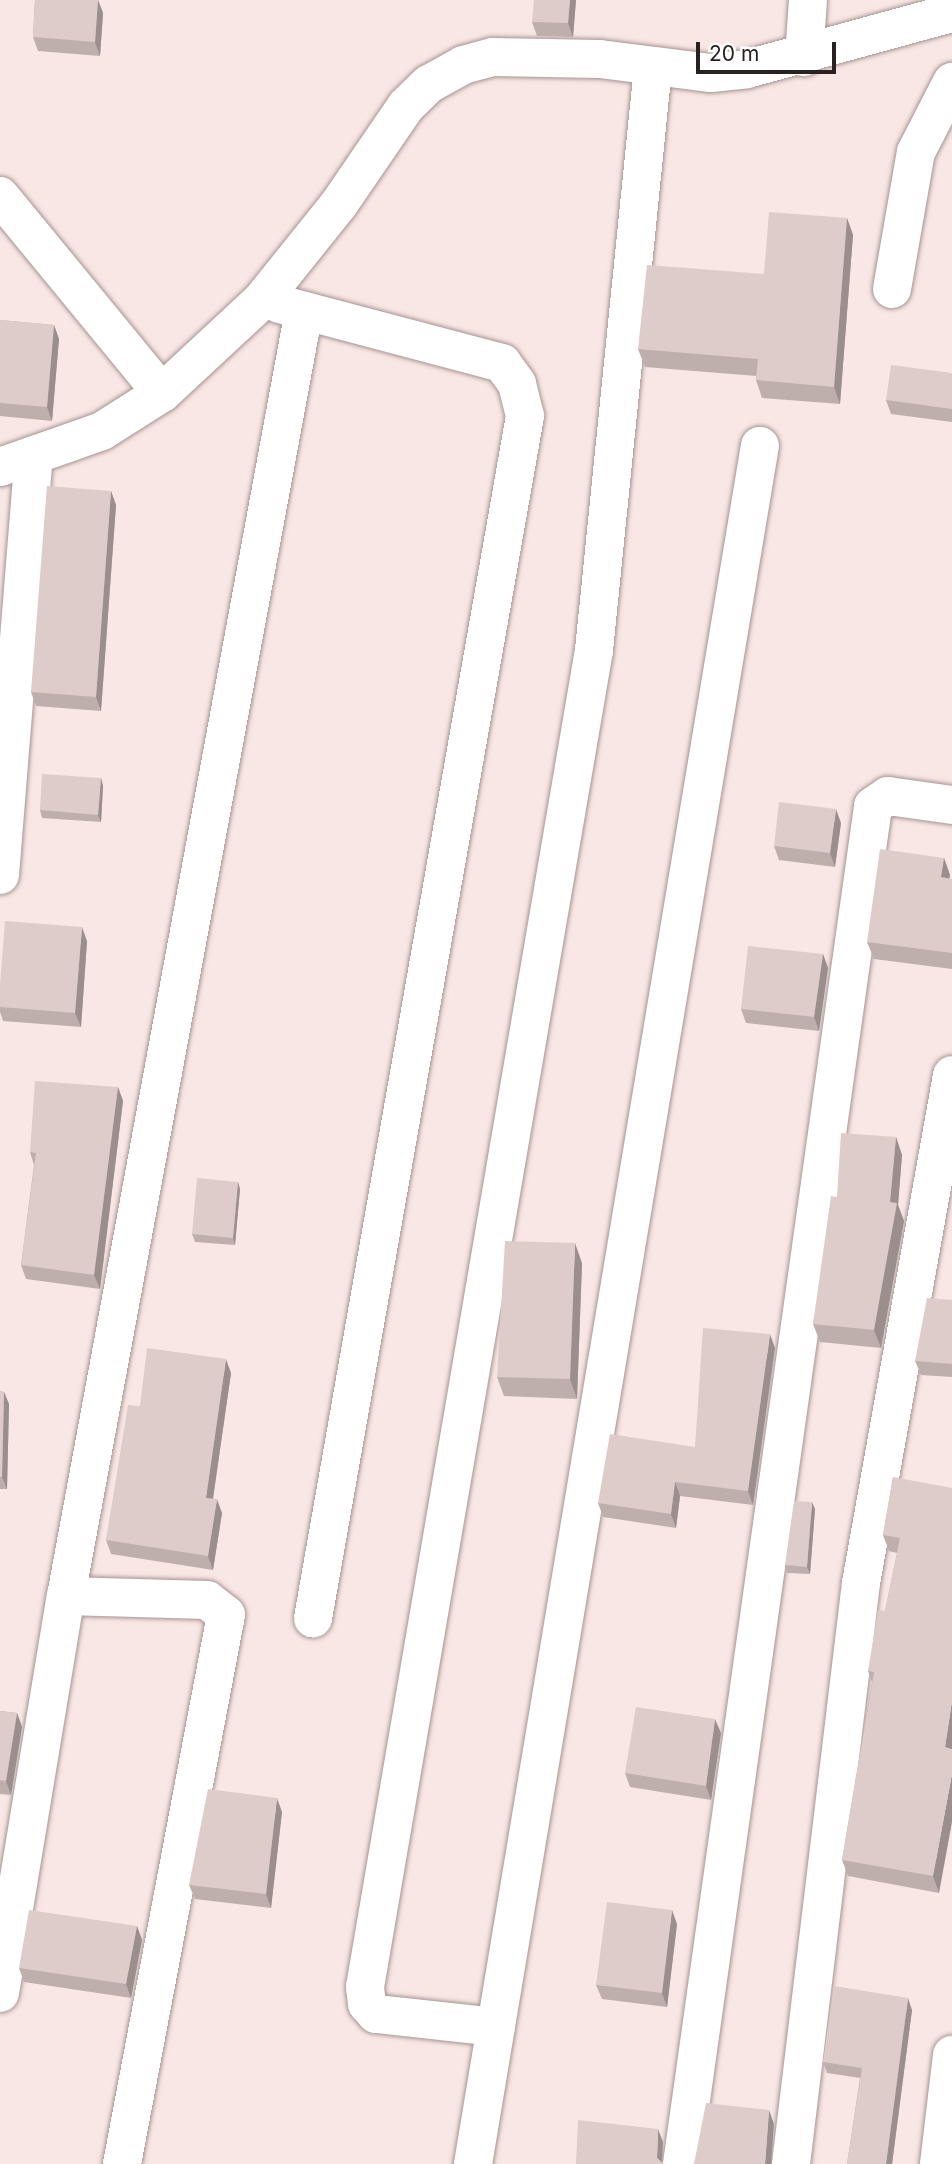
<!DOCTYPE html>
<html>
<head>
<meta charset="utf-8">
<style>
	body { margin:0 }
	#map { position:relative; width:952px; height:2164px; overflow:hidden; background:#f9e7e5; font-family:Inter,sans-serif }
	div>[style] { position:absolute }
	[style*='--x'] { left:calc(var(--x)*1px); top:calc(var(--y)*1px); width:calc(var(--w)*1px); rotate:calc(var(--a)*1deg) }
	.roads { filter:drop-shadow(0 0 2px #a59492) drop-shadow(0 0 2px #a59492) }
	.street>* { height:38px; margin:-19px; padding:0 19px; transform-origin:19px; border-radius:19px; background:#fff }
	.secondary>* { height:38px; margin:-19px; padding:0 19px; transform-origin:19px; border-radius:19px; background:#fff }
	.wall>* { inset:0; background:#beafad }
	.shaded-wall>* { inset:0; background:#9b8f8d }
	.building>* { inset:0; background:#ddccc9 }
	span { translate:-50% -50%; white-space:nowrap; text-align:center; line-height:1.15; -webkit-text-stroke:5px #fff; paint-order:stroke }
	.scale { position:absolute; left:696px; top:42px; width:140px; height:32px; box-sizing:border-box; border:4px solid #282120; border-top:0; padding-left:9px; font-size:21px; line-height:24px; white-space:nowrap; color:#282120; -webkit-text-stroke:5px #fff; paint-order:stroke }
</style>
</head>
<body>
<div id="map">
	<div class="roads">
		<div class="street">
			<div style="--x:804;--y:57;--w:57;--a:-86"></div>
			<div style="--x:892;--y:289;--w:139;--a:-80.1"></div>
			<div style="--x:916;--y:152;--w:79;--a:-62.8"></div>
			<div style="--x:279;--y:304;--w:231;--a:14.8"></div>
			<div style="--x:502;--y:363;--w:26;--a:54"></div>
			<div style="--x:517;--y:384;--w:33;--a:76"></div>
			<div style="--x:525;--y:416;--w:1221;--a:100"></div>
			<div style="--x:0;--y:875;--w:421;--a:-85.4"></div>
			<div style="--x:66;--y:1596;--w:141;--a:1.6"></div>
			<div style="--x:207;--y:1600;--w:24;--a:38"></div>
			<div style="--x:226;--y:1615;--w:559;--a:100.73"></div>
			<div style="--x:0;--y:1993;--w:402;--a:-80.6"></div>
			<div style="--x:66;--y:1596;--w:1307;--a:-79.51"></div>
			<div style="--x:496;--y:2027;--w:121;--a:-173.8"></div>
			<div style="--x:376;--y:2014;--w:13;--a:-132"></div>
			<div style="--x:367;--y:2004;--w:17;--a:-97"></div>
			<div style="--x:365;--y:1987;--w:1356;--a:-80.28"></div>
			<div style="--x:594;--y:650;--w:586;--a:-84.22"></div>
			<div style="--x:473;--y:2164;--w:1742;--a:-80.52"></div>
			<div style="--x:682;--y:2164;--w:1371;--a:-81.99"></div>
			<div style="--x:873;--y:806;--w:18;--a:-34"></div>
			<div style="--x:888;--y:796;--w:65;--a:8"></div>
			<div style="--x:791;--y:2164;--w:585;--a:-83.13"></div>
			<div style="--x:861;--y:1583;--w:516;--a:-79.84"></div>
			<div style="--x:939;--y:2164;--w:110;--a:-83.2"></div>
		</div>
		<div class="secondary">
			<div style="--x:0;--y:196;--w:255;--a:50.6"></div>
			<div style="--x:0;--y:467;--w:108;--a:-19.4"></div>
			<div style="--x:102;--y:431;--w:71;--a:-32.3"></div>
			<div style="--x:162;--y:393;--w:137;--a:-42.9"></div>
			<div style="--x:262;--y:300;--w:123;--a:-51.3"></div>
			<div style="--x:339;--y:204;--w:119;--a:-55.6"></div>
			<div style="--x:406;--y:106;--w:32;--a:-44"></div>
			<div style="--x:429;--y:84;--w:39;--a:-29"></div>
			<div style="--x:463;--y:65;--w:31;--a:-15"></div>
			<div style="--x:493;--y:57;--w:107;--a:1.1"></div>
			<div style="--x:600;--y:59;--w:112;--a:7.2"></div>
			<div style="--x:711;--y:73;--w:36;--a:-6"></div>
			<div style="--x:747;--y:69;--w:213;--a:-15.3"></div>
		</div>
	</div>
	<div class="wall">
		<div style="clip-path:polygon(35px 0,98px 0,103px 13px,100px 56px,38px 51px,33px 37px)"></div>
		<div style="clip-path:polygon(576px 0,573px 37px,537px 36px,532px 22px)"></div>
		<div style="clip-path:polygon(847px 218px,853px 235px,840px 404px,762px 398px,756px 380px,756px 376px,645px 367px,638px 349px,764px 274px)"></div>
		<div style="clip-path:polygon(0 320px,54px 325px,59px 339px,52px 421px,0 416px)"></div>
		<div style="clip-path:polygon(952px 373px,952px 422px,891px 414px,886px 400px)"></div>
		<div style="clip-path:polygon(111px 491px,116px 505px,101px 711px,36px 706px,31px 692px)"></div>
		<div style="clip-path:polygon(101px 778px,103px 786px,101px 822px,42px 818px,40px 810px)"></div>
		<div style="clip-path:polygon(841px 823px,835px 867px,779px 860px,774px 846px)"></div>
		<div style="clip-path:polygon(944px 858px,950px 875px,949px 879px,952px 879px,952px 969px,874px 959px,867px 942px)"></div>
		<div style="clip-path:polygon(87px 941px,81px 1027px,3px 1021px,0 1012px,0 985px)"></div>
		<div style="clip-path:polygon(823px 954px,828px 968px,819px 1031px,746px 1023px,741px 1009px)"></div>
		<div style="clip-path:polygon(118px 1087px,123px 1101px,100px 1289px,26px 1279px,21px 1265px,34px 1165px,30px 1152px)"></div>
		<div style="clip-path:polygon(896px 1137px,902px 1155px,898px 1205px,904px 1221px,881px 1348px,820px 1342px,813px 1324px,837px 1197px)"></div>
		<div style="clip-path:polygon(238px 1182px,240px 1189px,235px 1245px,195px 1242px,192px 1234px)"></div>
		<div style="clip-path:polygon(582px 1263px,577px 1399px,504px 1396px,497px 1377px)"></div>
		<div style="clip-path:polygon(952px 1300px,952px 1377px,921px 1375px,915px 1361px)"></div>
		<div style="clip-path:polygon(775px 1348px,753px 1505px,680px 1496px,676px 1528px,603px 1517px,598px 1503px,695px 1447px)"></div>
		<div style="clip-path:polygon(231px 1373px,213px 1499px,222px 1513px,213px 1570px,111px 1554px,106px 1540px,140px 1406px)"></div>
		<div style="clip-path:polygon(0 1391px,4px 1392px,9px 1404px,7px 1489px,0 1489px)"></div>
		<div style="clip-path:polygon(893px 1477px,939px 1893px,848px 1876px,842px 1860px,872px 1682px,868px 1671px,885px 1611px,897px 1553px,889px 1551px,883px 1535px)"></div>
		<div style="clip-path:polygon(815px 1509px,810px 1574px,787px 1573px,785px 1565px)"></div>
		<div style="clip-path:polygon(0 1711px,17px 1713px,22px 1727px,11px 1795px,0 1794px)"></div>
		<div style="clip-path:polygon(721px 1733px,711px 1800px,630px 1787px,625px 1773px)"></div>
		<div style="clip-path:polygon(282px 1812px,271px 1908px,195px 1899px,189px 1885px)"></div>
		<div style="clip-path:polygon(677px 1924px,667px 2007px,602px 1999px,596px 1985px)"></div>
		<div style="clip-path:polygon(137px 1926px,142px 1940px,131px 1998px,24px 1982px,19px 1968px)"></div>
		<div style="clip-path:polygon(912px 2010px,892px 2164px,847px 2164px,860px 2078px,827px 2073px,823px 2062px)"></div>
	</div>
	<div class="shaded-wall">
		<div style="clip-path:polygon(98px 0,103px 13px,100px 56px,95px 42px)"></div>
		<div style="clip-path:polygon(570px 0,576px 0,573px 37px,568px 23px)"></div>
		<div style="clip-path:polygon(847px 218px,853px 235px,840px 404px,834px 387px)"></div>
		<div style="clip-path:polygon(54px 325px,59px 339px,52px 421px,47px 407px)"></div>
		<div style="clip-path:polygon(111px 491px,116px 505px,101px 711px,96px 697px)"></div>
		<div style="clip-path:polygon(101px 778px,103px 786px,101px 822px,98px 815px)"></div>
		<div style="clip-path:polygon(836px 809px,841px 823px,835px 867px,830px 853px)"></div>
		<div style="clip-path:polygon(944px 858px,950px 875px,947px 894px,941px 877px)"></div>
		<div style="clip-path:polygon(82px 927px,87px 941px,81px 1027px,75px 1013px)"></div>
		<div style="clip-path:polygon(823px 954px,828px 968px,819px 1031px,814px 1017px)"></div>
		<div style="clip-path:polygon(118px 1087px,123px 1101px,100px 1289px,94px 1275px)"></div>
		<div style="clip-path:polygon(896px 1137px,902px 1155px,898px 1205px,904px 1221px,881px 1348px,874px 1330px,890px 1202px)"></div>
		<div style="clip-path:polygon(238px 1182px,240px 1189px,235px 1245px,233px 1238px)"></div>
		<div style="clip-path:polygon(575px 1243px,582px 1263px,577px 1399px,570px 1379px)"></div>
		<div style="clip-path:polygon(770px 1334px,775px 1348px,753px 1505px,748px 1491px)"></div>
		<div style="clip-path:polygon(226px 1359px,231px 1373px,211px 1512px,206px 1498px)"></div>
		<div style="clip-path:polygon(4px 1392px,9px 1404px,7px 1489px,2px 1477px)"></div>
		<div style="clip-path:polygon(675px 1482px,680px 1496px,676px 1528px,671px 1514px)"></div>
		<div style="clip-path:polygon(217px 1499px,222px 1513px,213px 1570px,208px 1556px)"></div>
		<div style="clip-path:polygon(812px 1502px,815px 1509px,810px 1574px,807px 1567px)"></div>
		<div style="clip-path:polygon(952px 1701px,952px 1755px,945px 1747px)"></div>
		<div style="clip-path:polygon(17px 1713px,22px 1727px,11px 1795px,6px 1781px)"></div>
		<div style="clip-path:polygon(715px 1719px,721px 1733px,711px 1800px,706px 1786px)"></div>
		<div style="clip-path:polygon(952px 1774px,952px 1822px,939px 1893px,933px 1876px)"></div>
		<div style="clip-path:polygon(277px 1798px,282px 1812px,271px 1908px,266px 1894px)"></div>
		<div style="clip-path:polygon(672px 1910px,677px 1924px,667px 2007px,662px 1993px)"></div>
		<div style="clip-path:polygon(137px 1926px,142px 1940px,131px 1998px,126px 1984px)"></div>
		<div style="clip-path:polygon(908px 1998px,912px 2010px,892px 2164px,886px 2164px)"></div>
		<div style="clip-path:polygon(769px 2110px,774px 2124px,771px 2164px,765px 2164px)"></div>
		<div style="clip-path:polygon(658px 2129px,663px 2142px,662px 2164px,657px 2158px)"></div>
	</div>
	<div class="building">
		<div style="clip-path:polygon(35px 0,98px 0,95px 42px,33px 37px)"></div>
		<div style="clip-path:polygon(534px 0,570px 0,568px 23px,532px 22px)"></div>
		<div style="clip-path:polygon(769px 212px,847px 218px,834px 387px,756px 380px,758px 359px,638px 349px,647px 265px,764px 274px)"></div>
		<div style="clip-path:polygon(0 320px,54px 325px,47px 407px,0 403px)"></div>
		<div style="clip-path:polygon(891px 365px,952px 373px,952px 409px,886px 400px)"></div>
		<div style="clip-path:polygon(47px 486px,111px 491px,96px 697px,31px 692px)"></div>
		<div style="clip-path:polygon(42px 774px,101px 778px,98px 815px,40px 810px)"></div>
		<div style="clip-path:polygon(779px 802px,836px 809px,830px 853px,774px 846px)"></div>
		<div style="clip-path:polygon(880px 849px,944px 858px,941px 877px,952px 879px,952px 953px,867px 942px)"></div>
		<div style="clip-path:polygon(5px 921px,82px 927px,75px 1013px,0 1007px,0 985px)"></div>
		<div style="clip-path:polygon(748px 946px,823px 954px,814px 1017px,741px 1009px)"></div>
		<div style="clip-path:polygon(35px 1081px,118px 1087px,94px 1275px,21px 1265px,36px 1153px,30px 1152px)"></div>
		<div style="clip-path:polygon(841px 1133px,896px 1137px,890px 1202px,897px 1203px,874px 1330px,813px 1324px,831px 1196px,837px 1197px)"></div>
		<div style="clip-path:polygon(197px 1178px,238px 1182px,233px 1238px,192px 1234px)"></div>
		<div style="clip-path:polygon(505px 1241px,575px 1243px,570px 1379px,497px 1377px)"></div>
		<div style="clip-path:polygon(927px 1298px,952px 1300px,952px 1364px,915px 1361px)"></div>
		<div style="clip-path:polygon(703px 1328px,770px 1334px,748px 1491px,675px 1482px,671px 1514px,598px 1503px,610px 1434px,695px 1447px)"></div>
		<div style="clip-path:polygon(147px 1348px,226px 1359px,206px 1498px,217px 1499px,208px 1556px,106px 1540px,128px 1405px,140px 1406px)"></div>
		<div style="clip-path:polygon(0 1391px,4px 1392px,2px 1477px,0 1477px)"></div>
		<div style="clip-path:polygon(893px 1477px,952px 1488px,952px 1701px,945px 1747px,952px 1749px,952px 1774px,933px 1876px,842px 1860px,874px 1672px,868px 1671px,878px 1610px,885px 1611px,900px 1538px,883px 1535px)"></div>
		<div style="clip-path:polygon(794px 1501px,812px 1502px,807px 1567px,785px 1565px)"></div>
		<div style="clip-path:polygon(636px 1707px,715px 1719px,706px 1786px,625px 1773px)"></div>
		<div style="clip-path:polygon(0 1711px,17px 1713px,6px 1781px,0 1780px)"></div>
		<div style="clip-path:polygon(208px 1789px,277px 1798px,266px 1894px,189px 1885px)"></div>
		<div style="clip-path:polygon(607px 1902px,672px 1910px,662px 1993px,596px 1985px)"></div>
		<div style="clip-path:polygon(29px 1910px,137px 1926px,126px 1984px,19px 1968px)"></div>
		<div style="clip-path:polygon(834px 1986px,908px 1998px,886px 2164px,847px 2164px,862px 2068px,823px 2062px)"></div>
		<div style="clip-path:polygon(706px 2103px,769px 2110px,765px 2164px,694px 2164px)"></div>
		<div style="clip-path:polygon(578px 2120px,658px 2129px,657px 2158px,664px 2164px,576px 2164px)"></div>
	</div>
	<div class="scale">20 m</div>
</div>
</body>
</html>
